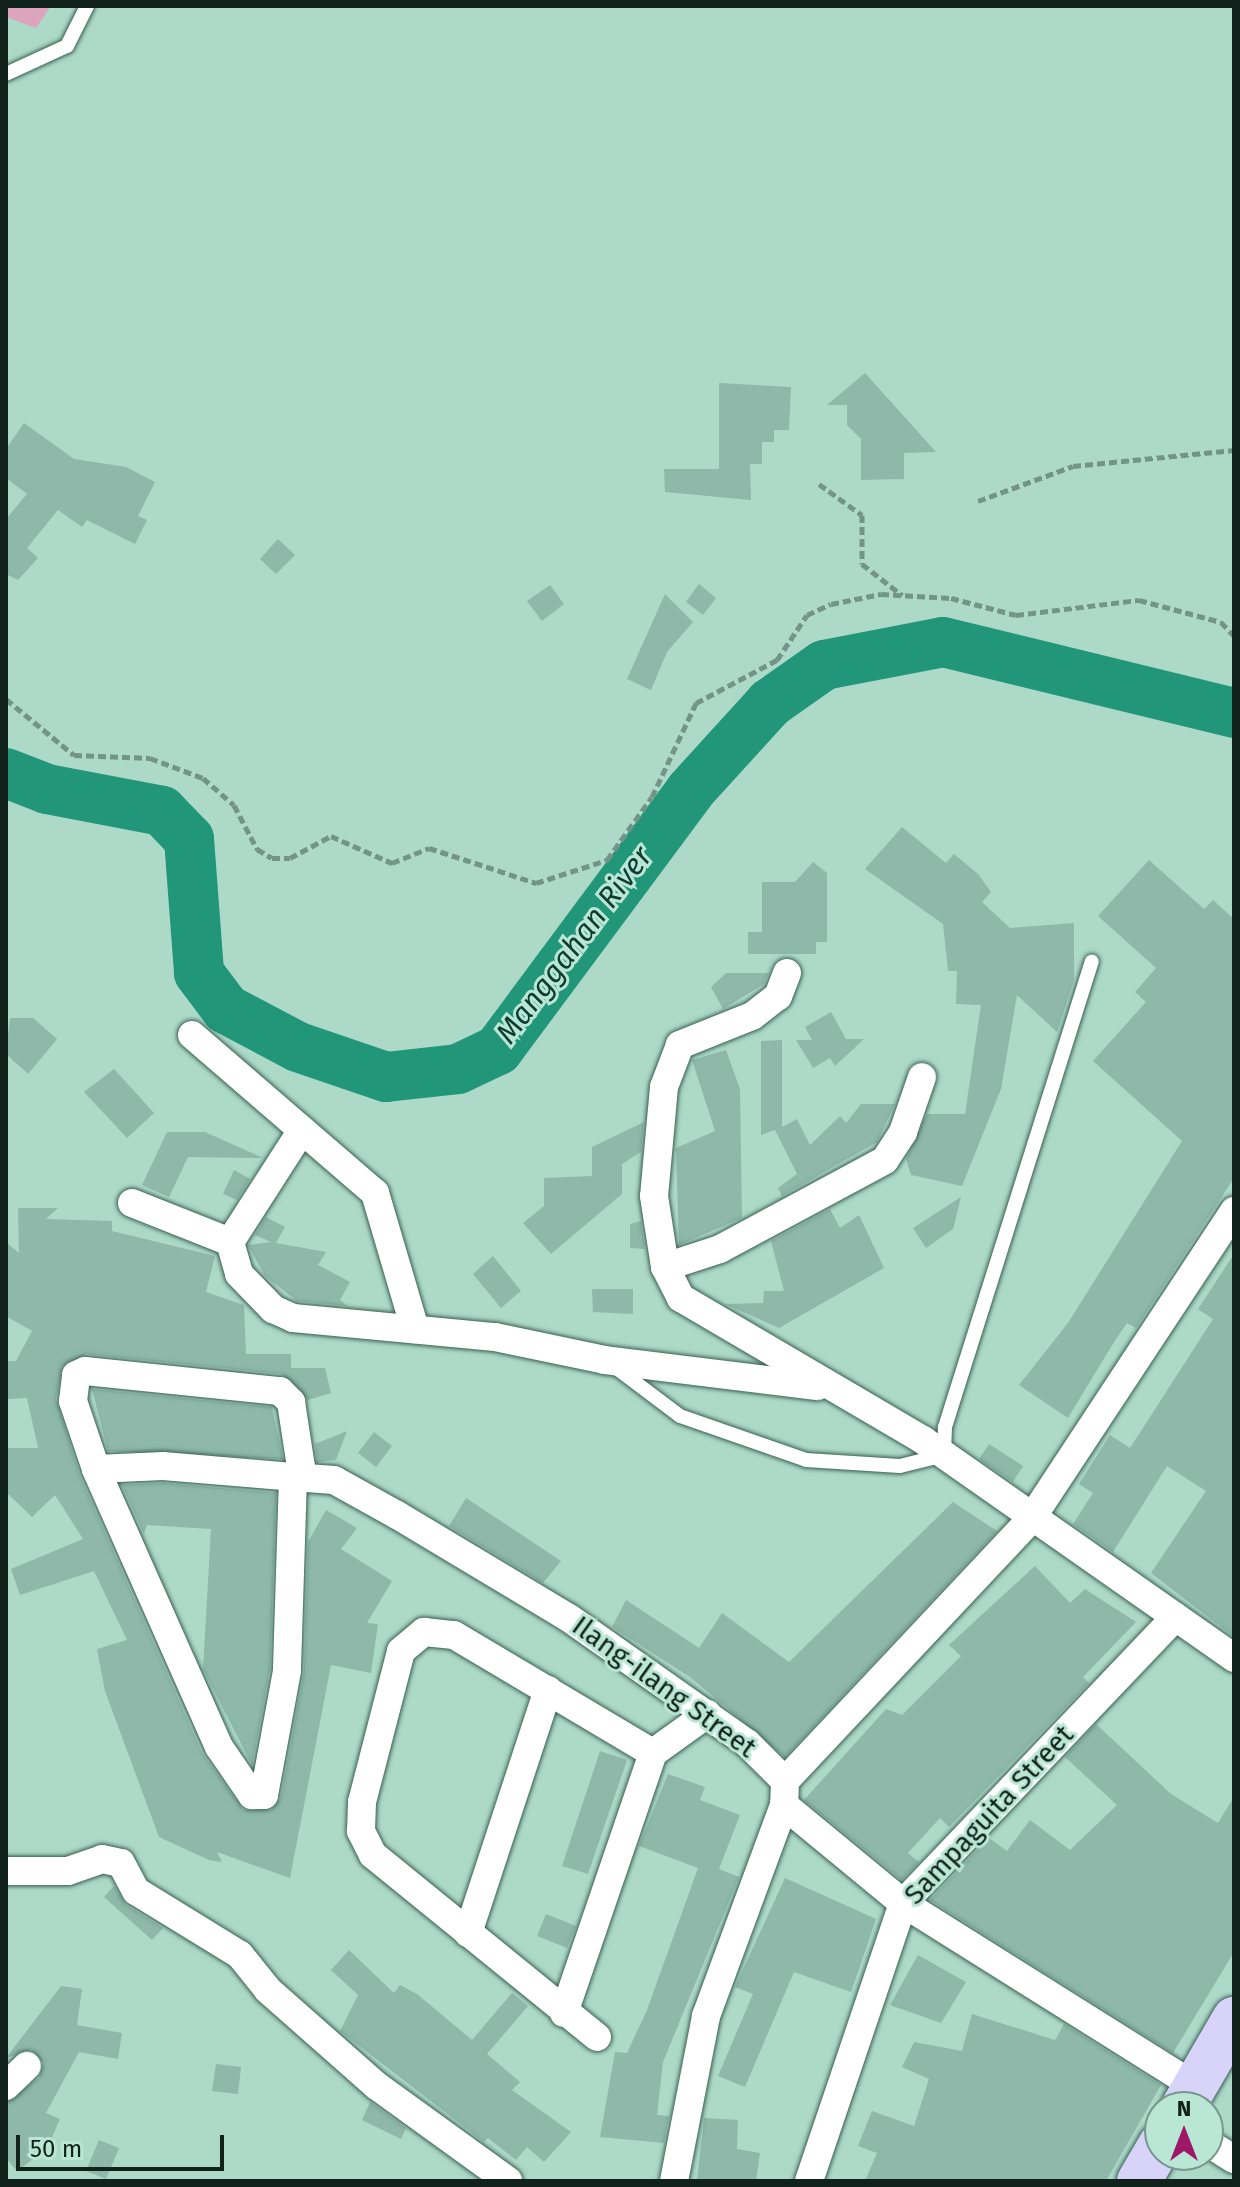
<!DOCTYPE html>
<html>
<head>
<meta charset="utf-8">
<style>
	body { margin:0 }
	#map { position:relative; width:1240px; height:2187px; overflow:hidden; background:#add9c9; font-family:"Fira Sans",sans-serif }
	div>[style] { position:absolute }
	[style*='--x'] { left:calc(var(--x)*1px); top:calc(var(--y)*1px); width:calc(var(--w)*1px); rotate:calc(var(--a)*1deg) }
	.green>* { inset:0; background:#dca5bd }
	.river>* { height:50px; margin:-25px; padding:0 25px; transform-origin:25px; border-radius:25px; background:#219678 }
	.building>* { inset:0; background:#8eb8a9 }
	.path>* { height:5px; margin-top:-2.5px; transform-origin:0; background:repeating-linear-gradient(90deg,#739489 0 8px,transparent 0 12px) }
	.roads { filter:drop-shadow(0 0 2px #396053) drop-shadow(0 0 2px #396053) }
	.service>* { height:14px; margin:-7px; padding:0 7px; transform-origin:7px; border-radius:7px; background:#fff }
	.minor>* { height:28px; margin:-14px; padding:0 14px; transform-origin:14px; border-radius:14px; background:#fff }
	.primary>* { height:44px; margin:-22px; padding:0 22px; transform-origin:22px; border-radius:22px; background:#d8d3f8 }
	span { translate:-50% -50%; white-space:nowrap; text-align:center; line-height:1.15; -webkit-text-stroke:6px #bae6d6; paint-order:stroke }
	.street-label { font-size:28px; color:#11221d }
	.water-label { font-size:30px; color:#0d3d30; font-style:italic }
	.frame { position:absolute; inset:0; border:8px solid #11221d; pointer-events:none }
	.north { position:absolute; left:1144px; top:2091px; width:80px; height:80px; box-sizing:border-box; background:#bae6d6; border:2px solid #76988c; border-radius:50%; rotate:0deg; font-size:22px; font-weight:700; line-height:32px; text-align:center; color:#11221d }
	.north::after { content:''; display:block; margin:auto; width:28px; height:36px; background:#9e1867; clip-path:polygon(50% 0,100% 100%,50% 72%,0 100%) }
	.scale { position:absolute; left:16px; top:2135px; width:208px; height:36px; box-sizing:border-box; border:4px solid #11221d; border-top:0; padding-left:10px; font-size:24px; line-height:28px; white-space:nowrap; color:#11221d; -webkit-text-stroke:6px #bae6d6; paint-order:stroke }
</style>
</head>
<body>
<div id="map">
	<div class="green">
		<div style="clip-path:polygon(6px 6px,51px 6px,36px 28px,6px 17px)"></div>
	</div>
	<div class="river">
		<div style="--x:6;--y:773;--w:44;--a:21.3"></div>
		<div style="--x:47;--y:789;--w:117;--a:10.8"></div>
		<div style="--x:162;--y:811;--w:39;--a:46"></div>
		<div style="--x:189;--y:839;--w:134;--a:85.7"></div>
		<div style="--x:199;--y:973;--w:45;--a:53.1"></div>
		<div style="--x:226;--y:1009;--w:81;--a:27.8"></div>
		<div style="--x:298;--y:1047;--w:93;--a:18.8"></div>
		<div style="--x:386;--y:1077;--w:72;--a:-6.3"></div>
		<div style="--x:458;--y:1069;--w:44;--a:-25.4"></div>
		<div style="--x:498;--y:1050;--w:322;--a:-53.4"></div>
		<div style="--x:690;--y:791;--w:119;--a:-47.7"></div>
		<div style="--x:770;--y:703;--w:66;--a:-35.1"></div>
		<div style="--x:824;--y:665;--w:121;--a:-10.9"></div>
		<div style="--x:943;--y:642;--w:300;--a:13.7"></div>
	</div>
	<div class="building">
		<div style="clip-path:polygon(865px 373px,936px 452px,904px 453px,904px 479px,861px 480px,861px 439px,847px 425px,847px 405px,827px 405px)"></div>
		<div style="clip-path:polygon(719px 383px,791px 387px,789px 430px,774px 430px,774px 442px,762px 442px,762px 464px,750px 464px,751px 500px,665px 492px,664px 469px,719px 469px)"></div>
		<div style="clip-path:polygon(24px 423px,74px 459px,126px 467px,155px 482px,138px 516px,147px 520px,135px 544px,87px 520px,82px 527px,58px 510px,27px 548px,38px 558px,18px 580px,6px 574px,6px 519px,27px 494px,6px 478px,6px 449px)"></div>
		<div style="clip-path:polygon(278px 539px,295px 555px,276px 574px,260px 559px)"></div>
		<div style="clip-path:polygon(699px 584px,716px 598px,703px 615px,686px 602px)"></div>
		<div style="clip-path:polygon(550px 585px,564px 604px,542px 621px,527px 601px)"></div>
		<div style="clip-path:polygon(665px 594px,693px 622px,667px 652px,651px 690px,627px 679px)"></div>
		<div style="clip-path:polygon(902px 827px,946px 863px,954px 854px,978px 874px,991px 892px,982px 902px,1010px 928px,1074px 923px,1074px 980px,1057px 1032px,1017px 995px,1001px 1089px,962px 1186px,911px 1175px,906px 1159px,927px 1114px,965px 1114px,981px 1005px,956px 1004px,957px 971px,948px 971px,943px 924px,865px 869px)"></div>
		<div style="clip-path:polygon(1149px 860px,1204px 909px,1213px 900px,1234px 919px,1234px 1178px,1136px 1328px,1127px 1323px,1114px 1342px,1068px 1418px,1019px 1385px,1068px 1323px,1182px 1141px,1093px 1061px,1146px 1002px,1135px 992px,1156px 968px,1098px 916px)"></div>
		<div style="clip-path:polygon(813px 862px,827px 873px,827px 942px,816px 942px,816px 954px,748px 954px,748px 932px,762px 932px,762px 882px,795px 882px)"></div>
		<div style="clip-path:polygon(726px 973px,769px 973px,764px 984px,723px 1009px,711px 987px)"></div>
		<div style="clip-path:polygon(831px 1012px,846px 1039px,864px 1039px,835px 1066px,830px 1058px,813px 1068px,796px 1040px,812px 1040px,805px 1027px)"></div>
		<div style="clip-path:polygon(10px 1018px,33px 1018px,57px 1039px,28px 1074px,6px 1054px)"></div>
		<div style="clip-path:polygon(782px 1040px,782px 1127px,797px 1119px,810px 1145px,840px 1116px,846px 1123px,861px 1104px,895px 1104px,877px 1142px,782px 1196px,778px 1188px,797px 1174px,775px 1130px,780px 1128px,761px 1135px,761px 1041px)"></div>
		<div style="clip-path:polygon(726px 1050px,740px 1089px,742px 1218px,679px 1245px,676px 1148px,715px 1131px,692px 1060px)"></div>
		<div style="clip-path:polygon(114px 1069px,154px 1113px,127px 1138px,84px 1092px)"></div>
		<div style="clip-path:polygon(644px 1122px,641px 1152px,622px 1164px,622px 1194px,551px 1254px,523px 1223px,544px 1206px,544px 1178px,592px 1176px,592px 1147px)"></div>
		<div style="clip-path:polygon(167px 1132px,205px 1132px,263px 1158px,188px 1157px,169px 1197px,142px 1185px)"></div>
		<div style="clip-path:polygon(234px 1170px,250px 1179px,237px 1200px,223px 1194px)"></div>
		<div style="clip-path:polygon(961px 1197px,953px 1229px,926px 1248px,913px 1228px)"></div>
		<div style="clip-path:polygon(18px 1208px,58px 1208px,46px 1219px,112px 1221px,112px 1231px,215px 1256px,206px 1292px,244px 1305px,246px 1354px,291px 1354px,291px 1368px,325px 1368px,331px 1393px,308px 1400px,282px 1374px,86px 1354px,62px 1366px,56px 1399px,80px 1476px,202px 1753px,243px 1810px,271px 1810px,281px 1798px,304px 1672px,308px 1542px,326px 1510px,357px 1528px,341px 1549px,392px 1581px,367px 1623px,378px 1624px,371px 1673px,331px 1665px,290px 1878px,217px 1852px,222px 1862px,209px 1860px,159px 1837px,105px 1691px,97px 1649px,127px 1640px,94px 1571px,20px 1595px,11px 1569px,83px 1539px,55px 1495px,32px 1517px,6px 1492px,6px 1448px,38px 1448px,27px 1398px,6px 1399px,6px 1361px,16px 1361px,32px 1331px,6px 1316px,6px 1242px,19px 1253px)"></div>
		<div style="clip-path:polygon(830px 1209px,840px 1228px,859px 1215px,884px 1268px,779px 1328px,725px 1304px,763px 1303px,764px 1291px,784px 1291px,771px 1241px)"></div>
		<div style="clip-path:polygon(266px 1217px,285px 1227px,276px 1243px,326px 1252px,318px 1265px,350px 1282px,340px 1300px,348px 1306px,297px 1301px,265px 1276px,248px 1245px,271px 1242px,255px 1235px)"></div>
		<div style="clip-path:polygon(641px 1221px,645px 1249px,630px 1248px,630px 1224px)"></div>
		<div style="clip-path:polygon(1234px 1254px,1234px 1637px,1151px 1573px,1206px 1491px,1167px 1466px,1113px 1552px,1073px 1524px,1093px 1493px,1079px 1484px,1110px 1435px,1130px 1448px,1213px 1319px,1198px 1309px)"></div>
		<div style="clip-path:polygon(493px 1256px,521px 1291px,501px 1308px,473px 1274px)"></div>
		<div style="clip-path:polygon(592px 1289px,633px 1289px,633px 1314px,593px 1312px)"></div>
		<div style="clip-path:polygon(92px 1389px,272px 1407px,283px 1459px,108px 1451px)"></div>
		<div style="clip-path:polygon(347px 1431px,336px 1460px,317px 1462px,315px 1444px)"></div>
		<div style="clip-path:polygon(374px 1432px,392px 1446px,376px 1467px,358px 1453px)"></div>
		<div style="clip-path:polygon(989px 1444px,1023px 1466px,1013px 1482px,979px 1459px)"></div>
		<div style="clip-path:polygon(163px 1483px,276px 1493px,270px 1669px,252px 1765px,203px 1669px,211px 1529px,147px 1525px,144px 1534px,122px 1485px)"></div>
		<div style="clip-path:polygon(466px 1498px,561px 1561px,543px 1583px,449px 1526px)"></div>
		<div style="clip-path:polygon(953px 1502px,997px 1531px,785px 1757px,690px 1677px,612px 1627px,626px 1600px,699px 1648px,722px 1613px,789px 1662px)"></div>
		<div style="clip-path:polygon(1035px 1566px,1070px 1603px,1085px 1589px,1136px 1622px,1083px 1677px,1089px 1683px,949px 1827px,940px 1818px,908px 1853px,919px 1862px,902px 1880px,804px 1800px,886px 1709px,902px 1715px,961px 1656px,949px 1645px)"></div>
		<div style="clip-path:polygon(1096px 1724px,1171px 1794px,1218px 1823px,1234px 1797px,1234px 1952px,1173px 2053px,930px 1900px,989px 1838px,1007px 1851px,1030px 1820px,1070px 1850px,1117px 1805px,1065px 1757px)"></div>
		<div style="clip-path:polygon(600px 1751px,627px 1760px,588px 1874px,562px 1866px)"></div>
		<div style="clip-path:polygon(668px 1774px,705px 1787px,700px 1800px,740px 1815px,719px 1869px,739px 1877px,663px 2062px,657px 2115px,669px 2116px,664px 2143px,600px 2137px,615px 2052px,627px 2053px,647px 2010px,698px 1868px,639px 1846px)"></div>
		<div style="clip-path:polygon(785px 1878px,876px 1919px,851px 1992px,794px 1972px,745px 2087px,718px 2076px,753px 1994px,735px 1987px)"></div>
		<div style="clip-path:polygon(114px 1886px,126px 1905px,163px 1928px,152px 1940px,104px 1897px)"></div>
		<div style="clip-path:polygon(546px 1914px,576px 1926px,567px 1948px,537px 1936px)"></div>
		<div style="clip-path:polygon(349px 1950px,394px 1993px,400px 1985px,417px 1994px,472px 2040px,512px 1993px,528px 2006px,487px 2054px,520px 2082px,512px 2090px,571px 2132px,544px 2162px,527px 2147px,516px 2160px,488px 2138px,484px 2142px,340px 2031px,358px 1995px,331px 1970px)"></div>
		<div style="clip-path:polygon(918px 1955px,966px 1982px,941px 2023px,890px 2005px)"></div>
		<div style="clip-path:polygon(61px 1986px,82px 1989px,77px 2025px,122px 2033px,118px 2059px,79px 2052px,46px 2113px,60px 2119px,47px 2149px,17px 2171px,6px 2158px,6px 2103px,39px 2078px,44px 2063px,31px 2050px,6px 2058px)"></div>
		<div style="clip-path:polygon(972px 2014px,1055px 2040px,1064px 2024px,1161px 2085px,1106px 2181px,865px 2181px,877px 2153px,858px 2146px,872px 2111px,914px 2126px,929px 2079px,902px 2067px,914px 2042px,962px 2051px)"></div>
		<div style="clip-path:polygon(216px 2064px,241px 2067px,238px 2094px,212px 2091px)"></div>
		<div style="clip-path:polygon(370px 2102px,406px 2128px,401px 2139px,362px 2120px)"></div>
		<div style="clip-path:polygon(704px 2118px,738px 2120px,737px 2149px,760px 2153px,756px 2181px,697px 2181px)"></div>
		<div style="clip-path:polygon(99px 2140px,119px 2148px,106px 2179px,86px 2171px)"></div>
	</div>
	<div class="path">
		<div style="--x:819;--y:484;--w:53;--a:35.8"></div>
		<div style="--x:862;--y:515;--w:49;--a:90"></div>
		<div style="--x:862;--y:564;--w:51;--a:37.8"></div>
		<div style="--x:978;--y:501;--w:101;--a:-20.2"></div>
		<div style="--x:1073;--y:466;--w:162;--a:-5.7"></div>
		<div style="--x:6;--y:699;--w:88;--a:39.5"></div>
		<div style="--x:74;--y:755;--w:76;--a:2.3"></div>
		<div style="--x:150;--y:758;--w:57;--a:20.7"></div>
		<div style="--x:203;--y:778;--w:41;--a:41.1"></div>
		<div style="--x:234;--y:805;--w:50;--a:62.4"></div>
		<div style="--x:257;--y:849;--w:17;--a:31"></div>
		<div style="--x:272;--y:858;--w:18;--a:0"></div>
		<div style="--x:290;--y:858;--w:47;--a:-28.2"></div>
		<div style="--x:331;--y:836;--w:67;--a:23.9"></div>
		<div style="--x:392;--y:863;--w:40;--a:-22"></div>
		<div style="--x:429;--y:848;--w:113;--a:18.1"></div>
		<div style="--x:536;--y:883;--w:75;--a:-17.9"></div>
		<div style="--x:607;--y:860;--w:77;--a:-54.5"></div>
		<div style="--x:652;--y:797;--w:104;--a:-64.9"></div>
		<div style="--x:696;--y:703;--w:92;--a:-28"></div>
		<div style="--x:777;--y:660;--w:54;--a:-56.3"></div>
		<div style="--x:807;--y:615;--w:26;--a:-25"></div>
		<div style="--x:831;--y:604;--w:51;--a:-11.3"></div>
		<div style="--x:881;--y:594;--w:70;--a:3.3"></div>
		<div style="--x:951;--y:598;--w:67;--a:14.7"></div>
		<div style="--x:1016;--y:615;--w:124;--a:-7"></div>
		<div style="--x:1139;--y:600;--w:85;--a:15"></div>
		<div style="--x:1221;--y:622;--w:19;--a:47"></div>
	</div>
	<div class="roads">
		<div class="service">
			<div style="--x:6;--y:74;--w:67;--a:-24.7"></div>
			<div style="--x:67;--y:46;--w:45;--a:-63.4"></div>
			<div style="--x:615;--y:1367;--w:81;--a:37"></div>
			<div style="--x:680;--y:1416;--w:133;--a:19.2"></div>
			<div style="--x:806;--y:1460;--w:94;--a:3.7"></div>
			<div style="--x:900;--y:1466;--w:45;--a:-14"></div>
			<div style="--x:944;--y:1455;--w:28;--a:-88"></div>
			<div style="--x:945;--y:1427;--w:488;--a:-72.5"></div>
		</div>
		<div class="minor">
			<div style="--x:787;--y:973;--w:25;--a:111"></div>
			<div style="--x:778;--y:996;--w:33;--a:142"></div>
			<div style="--x:752;--y:1016;--w:78;--a:158.1"></div>
			<div style="--x:680;--y:1045;--w:45;--a:110.9"></div>
			<div style="--x:664;--y:1087;--w:109;--a:95.2"></div>
			<div style="--x:654;--y:1196;--w:72;--a:81.2"></div>
			<div style="--x:665;--y:1267;--w:35;--a:63"></div>
			<div style="--x:681;--y:1298;--w:281;--a:30.4"></div>
			<div style="--x:923;--y:1440;--w:380;--a:35"></div>
			<div style="--x:192;--y:1035;--w:242;--a:40.8"></div>
			<div style="--x:375;--y:1193;--w:142;--a:73.6"></div>
			<div style="--x:302;--y:1130;--w:133;--a:122.7"></div>
			<div style="--x:230;--y:1242;--w:33;--a:74"></div>
			<div style="--x:239;--y:1274;--w:49;--a:45.8"></div>
			<div style="--x:273;--y:1309;--w:22;--a:24"></div>
			<div style="--x:293;--y:1318;--w:203;--a:5.4"></div>
			<div style="--x:495;--y:1337;--w:112;--a:11.8"></div>
			<div style="--x:605;--y:1360;--w:214;--a:7"></div>
			<div style="--x:132;--y:1203;--w:105;--a:21.7"></div>
			<div style="--x:665;--y:1267;--w:58;--a:-18.1"></div>
			<div style="--x:720;--y:1249;--w:187;--a:-28.3"></div>
			<div style="--x:885;--y:1160;--w:33;--a:-57"></div>
			<div style="--x:903;--y:1132;--w:58;--a:-70.9"></div>
			<div style="--x:96;--y:1469;--w:72;--a:-108.7"></div>
			<div style="--x:73;--y:1401;--w:26;--a:-83"></div>
			<div style="--x:76;--y:1375;--w:10;--a:-24"></div>
			<div style="--x:85;--y:1371;--w:196;--a:5.9"></div>
			<div style="--x:280;--y:1391;--w:16;--a:45"></div>
			<div style="--x:291;--y:1402;--w:66;--a:81.3"></div>
			<div style="--x:301;--y:1467;--w:13;--a:129"></div>
			<div style="--x:293;--y:1477;--w:194;--a:91.8"></div>
			<div style="--x:287;--y:1671;--w:126;--a:100.5"></div>
			<div style="--x:264;--y:1795;--w:12;--a:180"></div>
			<div style="--x:252;--y:1795;--w:58;--a:-124.5"></div>
			<div style="--x:219;--y:1747;--w:304;--a:-113.9"></div>
			<div style="--x:96;--y:1469;--w:67;--a:-2.6"></div>
			<div style="--x:163;--y:1466;--w:130;--a:4.8"></div>
			<div style="--x:293;--y:1477;--w:41;--a:4.2"></div>
			<div style="--x:334;--y:1480;--w:72;--a:29.1"></div>
			<div style="--x:397;--y:1515;--w:200;--a:30.9"></div>
			<div style="--x:569;--y:1618;--w:218;--a:35.1"></div>
			<div style="--x:747;--y:1743;--w:54;--a:45"></div>
			<div style="--x:785;--y:1781;--w:24;--a:92"></div>
			<div style="--x:784;--y:1805;--w:154;--a:39.5"></div>
			<div style="--x:903;--y:1903;--w:346;--a:32.1"></div>
			<div style="--x:785;--y:1781;--w:359;--a:-46.8"></div>
			<div style="--x:1031;--y:1519;--w:369;--a:-56.6"></div>
			<div style="--x:6;--y:1871;--w:62;--a:0"></div>
			<div style="--x:68;--y:1871;--w:36;--a:-19"></div>
			<div style="--x:102;--y:1859;--w:19;--a:12"></div>
			<div style="--x:121;--y:1863;--w:32;--a:62"></div>
			<div style="--x:136;--y:1891;--w:122;--a:31.6"></div>
			<div style="--x:240;--y:1955;--w:45;--a:51.3"></div>
			<div style="--x:268;--y:1990;--w:145;--a:41.4"></div>
			<div style="--x:377;--y:2086;--w:162;--a:35.9"></div>
			<div style="--x:468;--y:1933;--w:256;--a:-71.8"></div>
			<div style="--x:564;--y:2013;--w:275;--a:-71.1"></div>
			<div style="--x:653;--y:1753;--w:67;--a:-35.8"></div>
			<div style="--x:597;--y:2037;--w:289;--a:-140.9"></div>
			<div style="--x:373;--y:1855;--w:27;--a:-117"></div>
			<div style="--x:361;--y:1831;--w:29;--a:-88"></div>
			<div style="--x:362;--y:1802;--w:156;--a:-75.5"></div>
			<div style="--x:401;--y:1651;--w:30;--a:-40"></div>
			<div style="--x:424;--y:1632;--w:30;--a:6"></div>
			<div style="--x:454;--y:1635;--w:231;--a:30.7"></div>
			<div style="--x:6;--y:2086;--w:29;--a:-44"></div>
			<div style="--x:1208;--y:2143;--w:31;--a:32"></div>
			<div style="--x:674;--y:2181;--w:168;--a:-79"></div>
			<div style="--x:706;--y:2016;--w:225;--a:-69.7"></div>
			<div style="--x:809;--y:2181;--w:293;--a:-71.3"></div>
			<div style="--x:903;--y:1903;--w:395;--a:-46.4"></div>
		</div>
		<div class="primary">
			<div style="--x:1183;--y:2107;--w:102;--a:-59.9"></div>
			<div style="--x:1139;--y:2181;--w:42;--a:-59.7"></div>
		</div>
	</div>
	<div class="street-label">
		<span style="left:664px;top:1687px;rotate:36deg">Ilang-ilang Street</span>
		<span style="left:989px;top:1815px;rotate:-47deg">Sampaguita Street</span>
	</div>
	<div class="water-label">
		<span style="left:574px;top:945px;rotate:-53deg">Manggahan River</span>
	</div>
	<div class="frame"></div>
	<div class="north">N</div>
	<div class="scale">50 m</div>
</div>
</body>
</html>
